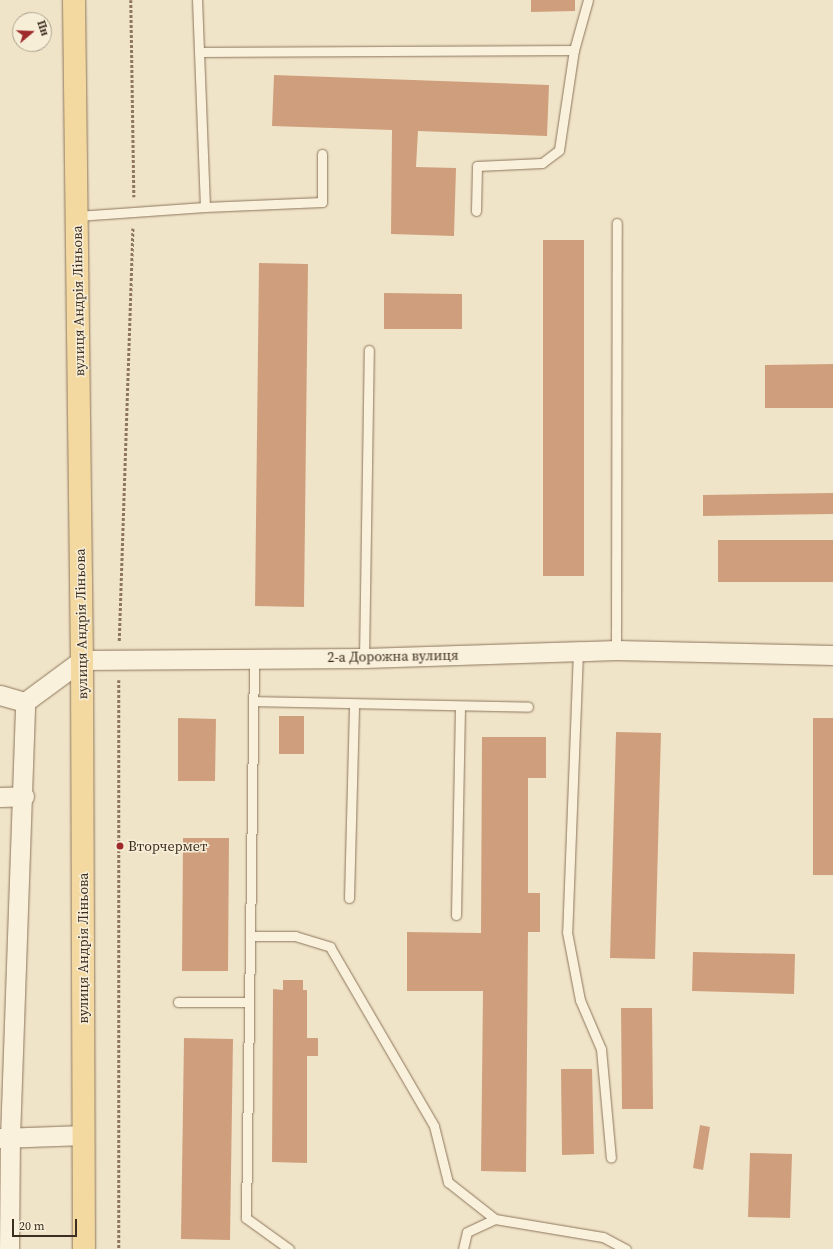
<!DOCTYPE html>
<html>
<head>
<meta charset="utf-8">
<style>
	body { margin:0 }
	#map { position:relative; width:833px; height:1249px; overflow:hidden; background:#f0e4c8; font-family:"Source Serif 4",serif }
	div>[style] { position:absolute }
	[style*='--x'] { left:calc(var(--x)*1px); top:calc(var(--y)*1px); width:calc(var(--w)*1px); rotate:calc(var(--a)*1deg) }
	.building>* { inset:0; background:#cf9f7d }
	.path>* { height:2.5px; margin-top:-1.25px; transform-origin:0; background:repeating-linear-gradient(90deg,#8d765c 0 3px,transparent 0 5px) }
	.roads { filter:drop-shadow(0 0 1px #8d765c) drop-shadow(0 0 1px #8d765c) }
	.lane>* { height:9px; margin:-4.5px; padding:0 4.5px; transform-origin:4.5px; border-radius:4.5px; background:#faf1dc }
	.street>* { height:19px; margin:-9.5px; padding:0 9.5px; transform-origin:9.5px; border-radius:9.5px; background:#faf1dc }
	.primary>* { height:22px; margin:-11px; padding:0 11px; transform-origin:11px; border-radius:11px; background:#f3d9a0 }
	.dots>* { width:11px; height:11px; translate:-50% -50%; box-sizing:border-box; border:2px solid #f7eed8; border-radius:50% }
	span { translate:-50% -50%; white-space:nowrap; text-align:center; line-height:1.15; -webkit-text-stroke:3px #f7eed8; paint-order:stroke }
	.street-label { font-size:14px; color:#3d2e20 }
	.poi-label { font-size:14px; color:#3d2e20 }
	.left { translate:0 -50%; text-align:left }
	.north { position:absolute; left:12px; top:12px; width:40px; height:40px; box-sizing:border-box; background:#f7eed8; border:1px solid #ada18e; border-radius:50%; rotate:71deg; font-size:11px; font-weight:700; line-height:16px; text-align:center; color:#3d2e20 }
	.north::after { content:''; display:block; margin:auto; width:14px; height:18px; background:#9e2a2b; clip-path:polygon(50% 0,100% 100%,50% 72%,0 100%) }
	.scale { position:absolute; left:12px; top:1219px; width:65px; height:18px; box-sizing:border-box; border:2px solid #3d2e20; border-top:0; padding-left:5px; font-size:12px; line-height:14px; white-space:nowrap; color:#3d2e20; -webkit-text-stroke:3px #f7eed8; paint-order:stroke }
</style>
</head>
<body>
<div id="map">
	<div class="building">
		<div style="clip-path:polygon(531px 0,575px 0,575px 11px,531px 12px)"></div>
		<div style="clip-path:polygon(274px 75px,549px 85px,547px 136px,418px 131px,416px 167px,456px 168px,454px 236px,391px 234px,392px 130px,272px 126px)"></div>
		<div style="clip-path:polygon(543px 240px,584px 240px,584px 576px,543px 576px)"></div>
		<div style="clip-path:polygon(259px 263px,308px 264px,304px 607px,255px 606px)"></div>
		<div style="clip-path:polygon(384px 293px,462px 294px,462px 329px,384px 329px)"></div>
		<div style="clip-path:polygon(833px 364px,833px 408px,765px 408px,765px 365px)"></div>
		<div style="clip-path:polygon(833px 493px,833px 514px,703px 516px,703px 495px)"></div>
		<div style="clip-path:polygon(718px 540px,833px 540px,833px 582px,718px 582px)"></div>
		<div style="clip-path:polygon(279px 716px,304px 716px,304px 754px,279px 754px)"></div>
		<div style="clip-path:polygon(178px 718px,216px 719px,215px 781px,178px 781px)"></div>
		<div style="clip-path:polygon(813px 718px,833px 718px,833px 875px,813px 875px)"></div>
		<div style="clip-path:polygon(616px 732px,661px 733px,655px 959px,610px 958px)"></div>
		<div style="clip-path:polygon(482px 737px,546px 737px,546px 778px,528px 778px,528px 893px,540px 893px,540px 932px,528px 932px,526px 1172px,481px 1171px,483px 991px,407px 991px,407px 932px,481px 933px)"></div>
		<div style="clip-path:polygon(183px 838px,229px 838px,228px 971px,182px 971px)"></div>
		<div style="clip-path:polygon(693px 952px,795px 954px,794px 994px,692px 991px)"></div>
		<div style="clip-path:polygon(283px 980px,303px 980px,303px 990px,307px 990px,307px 1038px,318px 1038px,318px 1056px,307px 1056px,307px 1163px,272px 1162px,273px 989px,283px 990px)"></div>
		<div style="clip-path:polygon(621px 1008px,652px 1008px,653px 1109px,622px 1109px)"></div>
		<div style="clip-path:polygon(184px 1038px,233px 1039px,230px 1240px,181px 1239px)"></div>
		<div style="clip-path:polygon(561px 1069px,592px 1069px,594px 1154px,562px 1155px)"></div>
		<div style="clip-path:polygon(700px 1125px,710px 1127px,703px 1170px,693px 1168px)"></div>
		<div style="clip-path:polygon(750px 1153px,792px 1154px,790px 1218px,748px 1217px)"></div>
	</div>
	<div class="path">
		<div style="--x:131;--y:0;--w:197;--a:89.1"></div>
		<div style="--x:119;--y:641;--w:413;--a:-88.1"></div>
		<div style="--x:119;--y:680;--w:569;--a:90"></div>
	</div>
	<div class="roads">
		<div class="lane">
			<div style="--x:199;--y:52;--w:375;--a:-0.3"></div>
			<div style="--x:205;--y:207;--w:117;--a:-2.4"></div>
			<div style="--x:322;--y:202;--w:48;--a:-90"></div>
			<div style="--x:476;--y:211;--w:45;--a:-88.7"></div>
			<div style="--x:477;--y:166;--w:65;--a:-2.6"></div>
			<div style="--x:542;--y:163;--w:21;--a:-37"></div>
			<div style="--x:559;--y:150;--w:101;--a:-81.5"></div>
			<div style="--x:574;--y:50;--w:52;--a:-74.4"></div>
			<div style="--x:77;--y:216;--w:128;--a:-4"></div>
			<div style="--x:205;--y:207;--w:207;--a:-92.2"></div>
			<div style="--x:616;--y:650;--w:427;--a:-89.9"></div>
			<div style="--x:578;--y:651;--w:281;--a:92.2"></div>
			<div style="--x:567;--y:932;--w:69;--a:79.2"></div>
			<div style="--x:580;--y:1000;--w:53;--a:66.8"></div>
			<div style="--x:601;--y:1049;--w:109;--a:84.8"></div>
			<div style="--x:364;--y:658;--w:308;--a:-89.1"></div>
			<div style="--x:254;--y:659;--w:559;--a:90.82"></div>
			<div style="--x:246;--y:1218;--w:53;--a:35.8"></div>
			<div style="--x:253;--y:701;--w:275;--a:1.2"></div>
			<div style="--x:349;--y:898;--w:194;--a:-88.5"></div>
			<div style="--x:456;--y:915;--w:209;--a:-88.9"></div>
			<div style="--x:250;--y:936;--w:45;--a:0"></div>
			<div style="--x:295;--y:936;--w:37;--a:17"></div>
			<div style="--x:330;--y:947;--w:207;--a:59.8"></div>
			<div style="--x:434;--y:1126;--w:58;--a:76"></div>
			<div style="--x:448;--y:1182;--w:60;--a:38.2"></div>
			<div style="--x:495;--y:1219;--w:109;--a:9.5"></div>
			<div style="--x:603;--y:1237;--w:26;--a:28"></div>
			<div style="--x:178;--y:1002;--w:71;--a:0"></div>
			<div style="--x:463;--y:1249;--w:17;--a:-77"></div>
			<div style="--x:467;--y:1232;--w:31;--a:-25"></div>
		</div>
		<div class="street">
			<div style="--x:0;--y:695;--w:26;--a:16"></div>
			<div style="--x:0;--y:797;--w:24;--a:-2"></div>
			<div style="--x:0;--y:1138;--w:84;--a:-2"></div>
			<div style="--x:9;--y:1249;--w:111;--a:-89.5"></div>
			<div style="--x:10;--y:1138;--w:436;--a:-88"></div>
			<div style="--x:25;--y:702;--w:71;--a:-36.4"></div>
			<div style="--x:82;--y:660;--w:282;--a:-0.4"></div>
			<div style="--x:364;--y:658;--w:252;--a:-1.8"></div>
			<div style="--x:616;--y:650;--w:217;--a:1.3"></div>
		</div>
		<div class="primary">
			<div style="--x:74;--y:0;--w:660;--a:89.31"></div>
			<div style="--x:82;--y:660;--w:589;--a:89.81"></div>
		</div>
	</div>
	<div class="dots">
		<div style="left:120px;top:846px;background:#9e2a2b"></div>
	</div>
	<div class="street-label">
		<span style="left:78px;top:301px;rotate:-91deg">вулиця Андрія Ліньова</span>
		<span style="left:81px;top:624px;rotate:-91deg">вулиця Андрія Ліньова</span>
		<span style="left:393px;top:656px;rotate:-1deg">2-а Дорожна вулиця</span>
		<span style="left:83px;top:948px;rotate:-90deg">вулиця Андрія Ліньова</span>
	</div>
	<div class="poi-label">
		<span class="left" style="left:128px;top:846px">Вторчермет</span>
	</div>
	<div class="north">Пн</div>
	<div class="scale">20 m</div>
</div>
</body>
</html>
